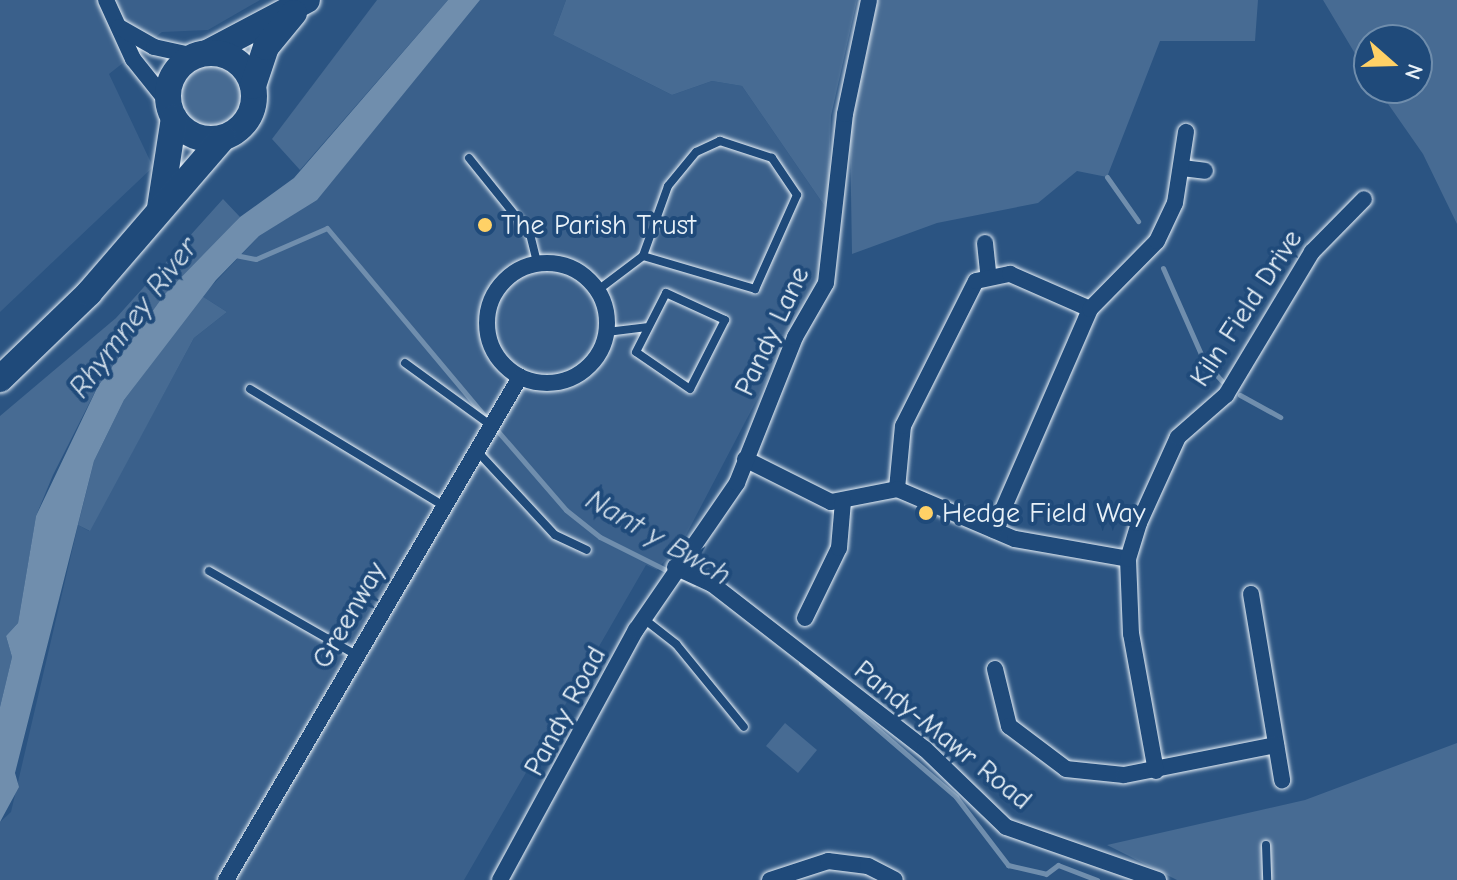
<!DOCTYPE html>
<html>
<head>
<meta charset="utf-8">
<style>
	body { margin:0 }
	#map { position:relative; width:1457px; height:880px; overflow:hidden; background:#2b5482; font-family:"Comic Neue",sans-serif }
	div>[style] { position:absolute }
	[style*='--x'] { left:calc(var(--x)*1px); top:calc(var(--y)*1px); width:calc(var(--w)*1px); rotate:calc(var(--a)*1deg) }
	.built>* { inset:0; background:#3a608b }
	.green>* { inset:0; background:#476b93 }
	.round { border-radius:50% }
	.water>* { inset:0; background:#708ead }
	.stream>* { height:5px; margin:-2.5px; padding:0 2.5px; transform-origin:2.5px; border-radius:2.5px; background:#708ead }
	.roads { filter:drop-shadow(0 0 2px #e8f1f8) drop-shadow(0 0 2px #e8f1f8) }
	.lane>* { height:8px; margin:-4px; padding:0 4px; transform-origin:4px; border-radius:4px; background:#1f4a7a }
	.street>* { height:16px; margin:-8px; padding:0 8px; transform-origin:8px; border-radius:8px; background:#1f4a7a }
	.street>.ring { margin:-8px; padding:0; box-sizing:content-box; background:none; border:16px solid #1f4a7a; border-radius:50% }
	.primary>* { height:26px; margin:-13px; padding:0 13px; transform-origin:13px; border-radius:13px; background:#1f4a7a }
	.primary>.ring { margin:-13px; padding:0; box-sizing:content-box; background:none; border:26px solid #1f4a7a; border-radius:50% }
	.dots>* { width:22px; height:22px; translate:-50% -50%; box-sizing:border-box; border:4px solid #1f4a7a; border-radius:50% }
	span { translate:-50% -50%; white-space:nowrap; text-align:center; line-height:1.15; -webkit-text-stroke:8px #1f4a7a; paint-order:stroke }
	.poi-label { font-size:28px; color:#e8f1f8 }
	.left { translate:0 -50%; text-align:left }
	.street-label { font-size:28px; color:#e8f1f8 }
	.water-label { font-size:30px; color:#d0dde9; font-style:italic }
	.north { position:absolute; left:1353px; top:24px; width:80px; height:80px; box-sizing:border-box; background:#1f4a7a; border:2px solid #6f8dac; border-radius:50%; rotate:110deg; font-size:22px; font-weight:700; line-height:32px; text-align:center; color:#e8f1f8 }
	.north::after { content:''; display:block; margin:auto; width:28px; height:36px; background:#ffd166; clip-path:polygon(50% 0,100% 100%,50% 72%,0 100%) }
</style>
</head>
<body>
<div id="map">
	<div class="built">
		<div style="clip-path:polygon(0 0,260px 0,208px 30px,162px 32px,109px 74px,153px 167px,0 312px)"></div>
		<div style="clip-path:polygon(480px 0,566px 0,553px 35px,672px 95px,712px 81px,742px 86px,828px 211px,819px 281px,686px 535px,657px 570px,646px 565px,464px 880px,0 880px,0 822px,11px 812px,78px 525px,89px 531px,194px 338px,227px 312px,202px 296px,259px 236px,317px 199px)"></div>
	</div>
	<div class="green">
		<div style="clip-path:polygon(377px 0,448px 0,300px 170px,272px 139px)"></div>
		<div style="clip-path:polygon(566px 0,857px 0,831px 116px,828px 211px,742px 86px,712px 81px,672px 95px,553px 35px)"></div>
		<div style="clip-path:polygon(878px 0,1258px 0,1255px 41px,1160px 41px,1107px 177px,1077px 171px,1038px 203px,937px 223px,852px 254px,850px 134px)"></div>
		<div style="clip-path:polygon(1323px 0,1457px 0,1457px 224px,1423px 154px,1377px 88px,1417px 88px,1417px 40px,1369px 40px,1369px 77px)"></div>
		<div class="round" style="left:177px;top:63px;width:66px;height:66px"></div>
		<div style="clip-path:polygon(223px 199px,240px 217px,134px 336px,98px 386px,53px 475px,36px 516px,18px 623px,6px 636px,12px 657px,0 707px,0 416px,116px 318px)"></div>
		<div style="clip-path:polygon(202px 296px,227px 312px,194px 338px,90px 531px,78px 525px,94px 461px,124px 400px)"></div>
		<div style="clip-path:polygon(785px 723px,817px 750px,798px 773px,766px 746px)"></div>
		<div style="clip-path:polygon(1457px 743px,1457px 880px,1177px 880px,1107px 845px,1305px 800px)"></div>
	</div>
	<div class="water">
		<div style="clip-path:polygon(448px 0,480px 0,317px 200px,259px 236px,216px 280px,124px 400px,94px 461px,15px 773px,19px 787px,0 822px,0 707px,12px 657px,6px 636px,18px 623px,36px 516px,98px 386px,165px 294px,240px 217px,294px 178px)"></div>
	</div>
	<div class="stream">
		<div style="--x:1107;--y:177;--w:54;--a:54.8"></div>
		<div style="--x:235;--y:255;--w:21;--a:11"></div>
		<div style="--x:256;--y:259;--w:77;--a:-23.6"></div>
		<div style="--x:327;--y:228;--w:251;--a:50"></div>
		<div style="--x:1163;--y:268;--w:102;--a:66.2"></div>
		<div style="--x:1204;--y:361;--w:27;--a:48"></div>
		<div style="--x:1240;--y:395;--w:46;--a:28.8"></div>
		<div style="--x:495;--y:428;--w:108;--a:49.1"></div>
		<div style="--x:566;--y:510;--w:43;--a:38.5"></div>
		<div style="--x:600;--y:537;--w:105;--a:26.6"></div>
		<div style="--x:801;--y:663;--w:205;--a:40.8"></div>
		<div style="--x:956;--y:797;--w:86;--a:52.6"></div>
		<div style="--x:1008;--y:865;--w:39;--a:13"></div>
		<div style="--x:1046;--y:874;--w:15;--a:-37"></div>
		<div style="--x:1058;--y:865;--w:42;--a:21"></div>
	</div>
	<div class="roads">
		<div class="lane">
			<div style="--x:469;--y:158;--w:97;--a:51.2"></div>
			<div style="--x:530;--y:234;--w:30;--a:76"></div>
			<div style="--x:598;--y:290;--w:56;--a:-37.1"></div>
			<div style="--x:643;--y:256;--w:117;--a:16.4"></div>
			<div style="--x:755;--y:289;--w:103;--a:-65.9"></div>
			<div style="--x:797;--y:195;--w:45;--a:-124"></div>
			<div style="--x:772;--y:158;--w:55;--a:-161.9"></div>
			<div style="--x:720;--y:141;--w:26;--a:155"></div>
			<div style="--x:696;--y:152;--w:44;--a:129.5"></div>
			<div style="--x:668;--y:186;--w:74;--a:109.7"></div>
			<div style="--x:666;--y:293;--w:65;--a:24.6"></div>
			<div style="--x:725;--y:320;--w:77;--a:116.9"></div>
			<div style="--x:690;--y:389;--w:65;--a:-145.6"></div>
			<div style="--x:636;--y:352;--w:66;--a:-63"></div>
			<div style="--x:607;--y:332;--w:38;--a:-7"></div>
			<div style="--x:405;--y:363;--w:104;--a:36"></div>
			<div style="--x:250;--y:389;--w:224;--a:31.1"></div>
			<div style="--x:475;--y:449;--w:117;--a:47.1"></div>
			<div style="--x:555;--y:535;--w:35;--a:25"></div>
			<div style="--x:209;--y:571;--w:169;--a:29.7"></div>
			<div style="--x:644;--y:619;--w:41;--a:38"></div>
			<div style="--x:676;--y:644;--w:107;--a:50.7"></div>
			<div style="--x:1266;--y:845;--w:35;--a:88"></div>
		</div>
		<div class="street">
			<div style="--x:106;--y:0;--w:65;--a:65.4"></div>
			<div style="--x:133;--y:59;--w:58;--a:51.3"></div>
			<div style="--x:119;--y:27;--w:40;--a:29.7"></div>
			<div style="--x:154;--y:47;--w:42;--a:12.4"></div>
			<div style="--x:1182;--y:168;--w:23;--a:7"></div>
			<div style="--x:985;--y:243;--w:31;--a:84"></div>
			<div class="ring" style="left:487px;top:263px;width:104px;height:104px"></div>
			<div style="--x:745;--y:459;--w:96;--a:26.6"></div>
			<div style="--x:831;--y:502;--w:67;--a:-11.1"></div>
			<div style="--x:897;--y:489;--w:63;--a:-84.6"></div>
			<div style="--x:903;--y:426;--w:162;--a:-63.3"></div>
			<div style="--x:976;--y:281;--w:35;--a:-12"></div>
			<div style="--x:1010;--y:274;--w:87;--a:23.6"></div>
			<div style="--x:897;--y:489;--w:128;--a:23"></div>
			<div style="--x:1015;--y:539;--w:115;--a:10"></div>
			<div style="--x:994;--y:530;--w:241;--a:-66.5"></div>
			<div style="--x:1090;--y:309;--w:95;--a:-45.4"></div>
			<div style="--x:1157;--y:241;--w:42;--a:-64.7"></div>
			<div style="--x:1175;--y:203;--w:72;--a:-81.2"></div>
			<div style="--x:675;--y:567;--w:41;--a:24.7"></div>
			<div style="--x:712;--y:584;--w:269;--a:37.8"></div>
			<div style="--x:925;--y:749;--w:112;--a:43.9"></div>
			<div style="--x:1006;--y:827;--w:161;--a:19.2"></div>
			<div style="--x:1251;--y:594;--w:189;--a:80.5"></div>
			<div style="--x:805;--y:618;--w:78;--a:-64.1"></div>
			<div style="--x:839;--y:548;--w:47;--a:-85.1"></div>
			<div style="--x:995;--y:669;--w:59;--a:76.2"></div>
			<div style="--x:1009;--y:726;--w:71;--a:37"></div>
			<div style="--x:1066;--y:769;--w:58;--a:5.9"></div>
			<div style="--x:1124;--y:775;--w:155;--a:-11.2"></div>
			<div style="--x:1156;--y:771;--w:139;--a:-100.3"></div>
			<div style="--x:1131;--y:634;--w:75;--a:-92.3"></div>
			<div style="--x:1128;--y:559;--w:38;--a:-73"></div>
			<div style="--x:1139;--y:523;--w:94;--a:-65.6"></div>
			<div style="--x:1178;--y:437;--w:64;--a:-41.2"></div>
			<div style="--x:1226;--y:395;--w:167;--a:-59"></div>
			<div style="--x:1312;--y:252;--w:74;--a:-45.5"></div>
			<div style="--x:226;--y:880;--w:583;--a:-59.69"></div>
			<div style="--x:500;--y:880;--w:285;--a:-61.5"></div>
			<div style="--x:636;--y:630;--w:178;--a:-55.5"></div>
			<div style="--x:737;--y:483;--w:157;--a:-68.3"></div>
			<div style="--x:795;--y:337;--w:62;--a:-60.1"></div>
			<div style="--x:826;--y:283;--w:170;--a:-83.6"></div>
			<div style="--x:845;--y:114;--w:116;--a:-78.1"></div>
			<div style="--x:770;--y:880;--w:61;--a:-18.1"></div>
			<div style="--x:828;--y:861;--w:40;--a:7.1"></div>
			<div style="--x:868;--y:866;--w:30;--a:27"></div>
		</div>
		<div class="primary">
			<div style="--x:207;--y:53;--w:113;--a:-27.9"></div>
			<div class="ring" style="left:168px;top:53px;width:60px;height:60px"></div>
			<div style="--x:253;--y:86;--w:41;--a:-71.6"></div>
			<div style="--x:266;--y:47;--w:44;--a:-50.5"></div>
			<div style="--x:160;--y:208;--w:91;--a:-81.2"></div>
			<div style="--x:0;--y:379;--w:124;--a:-44"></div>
			<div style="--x:89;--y:293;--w:205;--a:-49.2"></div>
		</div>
	</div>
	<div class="dots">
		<div style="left:485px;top:225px;background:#ffd166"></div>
		<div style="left:926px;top:513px;background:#ffd166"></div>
	</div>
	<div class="poi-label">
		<span class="left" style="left:501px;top:225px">The Parish Trust</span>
		<span class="left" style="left:942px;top:513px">Hedge Field Way</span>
	</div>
	<div class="street-label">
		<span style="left:1246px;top:308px;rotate:-57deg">Kiln Field Drive</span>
		<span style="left:772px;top:331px;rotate:-65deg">Pandy Lane</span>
		<span style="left:349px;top:615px;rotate:-60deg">Greenway</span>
		<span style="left:565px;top:711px;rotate:-62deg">Pandy Road</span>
		<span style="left:943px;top:735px;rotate:39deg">Pandy-Mawr Road</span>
	</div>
	<div class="water-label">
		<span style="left:134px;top:318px;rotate:-53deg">Rhymney River</span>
		<span style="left:658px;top:538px;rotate:30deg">Nant y Bwch</span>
	</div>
	<div class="north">N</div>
</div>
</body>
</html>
